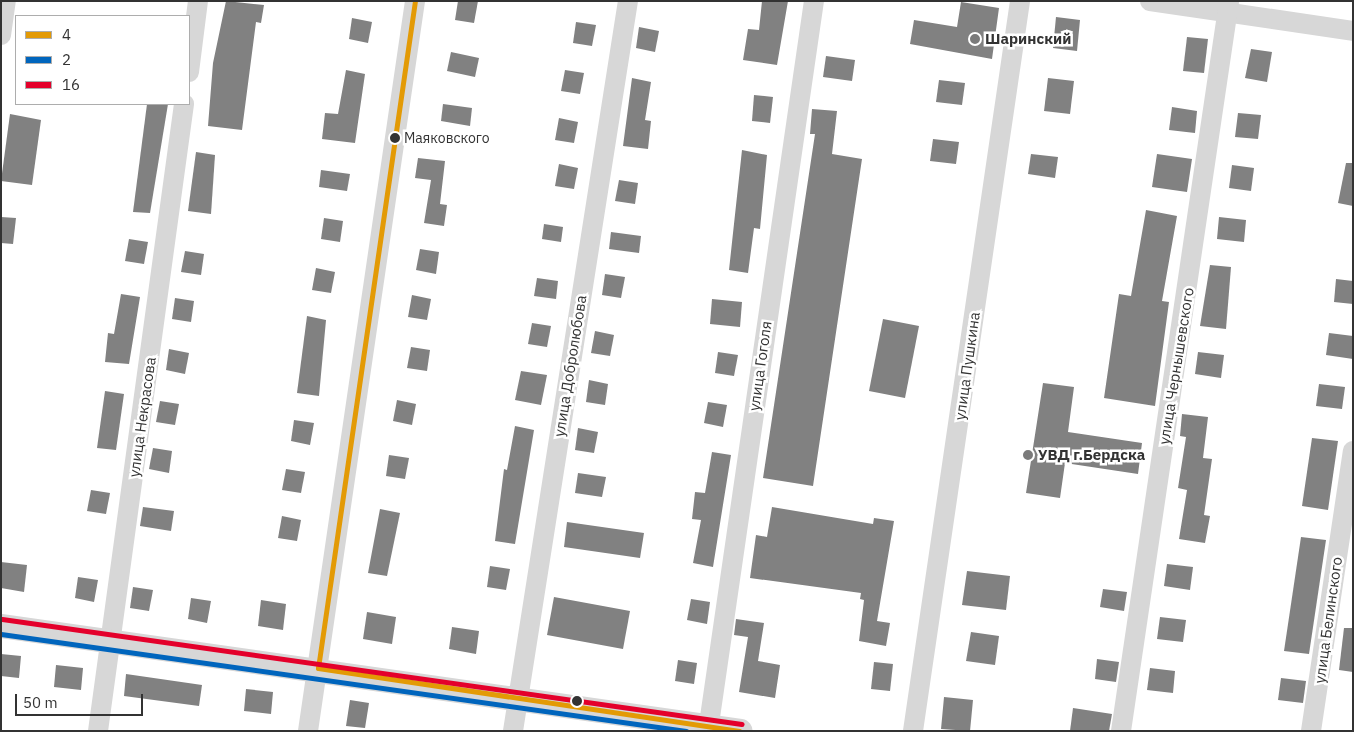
<!DOCTYPE html>
<html>
<head>
<meta charset="utf-8">
<style>
	body { margin:0 }
	#map { position:relative; width:1354px; height:732px; overflow:hidden; background:#fff; font-family:"IBM Plex Sans",sans-serif }
	div>[style] { position:absolute }
	[style*='--x'] { left:calc(var(--x)*1px); top:calc(var(--y)*1px); width:calc(var(--w)*1px); rotate:calc(var(--a)*1deg) }
	.building>* { inset:0; background:#818181 }
	.minor>* { height:20px; margin:-10px; padding:0 10px; transform-origin:10px; border-radius:10px; background:#d7d7d7 }
	.tertiary>* { height:24px; margin:-12px; padding:0 12px; transform-origin:12px; border-radius:12px; background:#d7d7d7 }
	.bus-1>* { height:5px; margin:-2.5px; padding:0 2.5px; transform-origin:2.5px; border-radius:2.5px; background:#e39a05 }
	.bus-2>* { height:5px; margin:-2.5px; padding:0 2.5px; transform-origin:2.5px; border-radius:2.5px; background:#0065bd }
	.bus-3>* { height:5px; margin:-2.5px; padding:0 2.5px; transform-origin:2.5px; border-radius:2.5px; background:#e4002b }
	.dots>* { width:14px; height:14px; translate:-50% -50%; box-sizing:border-box; border:2px solid #fff; border-radius:50% }
	span { translate:-50% -50%; white-space:nowrap; text-align:center; line-height:1.15; -webkit-text-stroke:5px #fff; paint-order:stroke }
	.bus-label { font-size:14px; color:#333 }
	.left { translate:0 -50%; text-align:left }
	.poi-label { font-size:15px; color:#333; font-weight:700 }
	.street-label { font-size:15px; color:#333 }
	.frame { position:absolute; inset:0; border:2px solid #333; pointer-events:none }
	.legend { position:absolute; left:15px; top:15px; width:175px; height:90px; box-sizing:border-box; background:#fff; border:1px solid #adadad; margin:0; padding:6px 9px; list-style:none; font-size:15px; color:#333 }
	.legend li { display:flex; align-items:center; gap:10px; height:25px }
	.legend b { width:25px; border:1px solid #adadad }
	.scale { position:absolute; left:15px; top:694px; width:128px; height:22px; box-sizing:border-box; border:2px solid #333; border-top:0; padding-left:6px; font-size:15px; line-height:18px; white-space:nowrap; color:#333; -webkit-text-stroke:4px #fff; paint-order:stroke }
</style>
</head>
<body>
<div id="map">
	<div class="building">
		<div style="clip-path:polygon(226px 1px,264px 5px,261px 23px,256px 22px,242px 130px,208px 126px,213px 63px)"></div>
		<div style="clip-path:polygon(458px 1px,478px 1px,474px 23px,455px 20px)"></div>
		<div style="clip-path:polygon(762px 1px,788px 1px,777px 65px,743px 60px,748px 29px,759px 30px)"></div>
		<div style="clip-path:polygon(961px 2px,999px 8px,992px 59px,910px 44px,914px 20px,957px 27px)"></div>
		<div style="clip-path:polygon(1056px 17px,1080px 20px,1077px 51px,1053px 48px)"></div>
		<div style="clip-path:polygon(352px 18px,372px 22px,368px 43px,349px 39px)"></div>
		<div style="clip-path:polygon(576px 22px,596px 25px,592px 46px,573px 43px)"></div>
		<div style="clip-path:polygon(639px 27px,659px 31px,655px 52px,636px 48px)"></div>
		<div style="clip-path:polygon(1187px 37px,1208px 39px,1204px 73px,1183px 71px)"></div>
		<div style="clip-path:polygon(1251px 49px,1272px 52px,1267px 82px,1245px 78px)"></div>
		<div style="clip-path:polygon(451px 52px,479px 58px,475px 77px,447px 71px)"></div>
		<div style="clip-path:polygon(826px 56px,855px 60px,852px 81px,823px 77px)"></div>
		<div style="clip-path:polygon(346px 70px,365px 74px,355px 143px,322px 139px,325px 113px,338px 114px)"></div>
		<div style="clip-path:polygon(565px 70px,584px 73px,580px 94px,561px 91px)"></div>
		<div style="clip-path:polygon(632px 78px,651px 82px,645px 120px,651px 121px,648px 149px,623px 146px)"></div>
		<div style="clip-path:polygon(1048px 78px,1074px 81px,1070px 114px,1044px 111px)"></div>
		<div style="clip-path:polygon(939px 80px,965px 83px,962px 105px,936px 102px)"></div>
		<div style="clip-path:polygon(754px 95px,773px 97px,770px 123px,752px 121px)"></div>
		<div style="clip-path:polygon(147px 104px,168px 104px,150px 213px,133px 212px)"></div>
		<div style="clip-path:polygon(443px 104px,472px 108px,470px 126px,441px 121px)"></div>
		<div style="clip-path:polygon(1172px 107px,1197px 111px,1195px 133px,1169px 130px)"></div>
		<div style="clip-path:polygon(812px 109px,837px 111px,832px 154px,862px 159px,813px 486px,763px 478px,815px 134px,810px 134px)"></div>
		<div style="clip-path:polygon(1238px 113px,1261px 115px,1258px 139px,1235px 137px)"></div>
		<div style="clip-path:polygon(10px 114px,41px 120px,32px 185px,1px 181px)"></div>
		<div style="clip-path:polygon(559px 118px,578px 122px,574px 143px,555px 140px)"></div>
		<div style="clip-path:polygon(933px 139px,959px 142px,956px 164px,930px 161px)"></div>
		<div style="clip-path:polygon(742px 150px,767px 155px,760px 229px,754px 228px,748px 273px,729px 270px)"></div>
		<div style="clip-path:polygon(196px 152px,215px 155px,211px 214px,188px 211px)"></div>
		<div style="clip-path:polygon(1031px 154px,1058px 157px,1055px 178px,1028px 174px)"></div>
		<div style="clip-path:polygon(1157px 154px,1192px 159px,1187px 192px,1152px 187px)"></div>
		<div style="clip-path:polygon(418px 158px,445px 161px,440px 204px,447px 205px,444px 226px,424px 223px,431px 180px,415px 178px)"></div>
		<div style="clip-path:polygon(1346px 163px,1353px 163px,1353px 206px,1338px 203px)"></div>
		<div style="clip-path:polygon(559px 164px,578px 168px,574px 189px,555px 186px)"></div>
		<div style="clip-path:polygon(1232px 165px,1254px 168px,1251px 191px,1229px 188px)"></div>
		<div style="clip-path:polygon(321px 170px,350px 174px,347px 191px,319px 187px)"></div>
		<div style="clip-path:polygon(619px 180px,638px 183px,635px 204px,615px 201px)"></div>
		<div style="clip-path:polygon(1146px 210px,1177px 216px,1162px 301px,1169px 302px,1155px 406px,1104px 398px,1119px 294px,1131px 296px)"></div>
		<div style="clip-path:polygon(1px 217px,16px 218px,13px 244px,1px 243px)"></div>
		<div style="clip-path:polygon(1219px 217px,1246px 220px,1244px 242px,1217px 239px)"></div>
		<div style="clip-path:polygon(324px 218px,343px 221px,340px 242px,321px 239px)"></div>
		<div style="clip-path:polygon(544px 224px,563px 227px,561px 242px,542px 239px)"></div>
		<div style="clip-path:polygon(611px 232px,641px 236px,639px 253px,609px 249px)"></div>
		<div style="clip-path:polygon(129px 239px,148px 242px,144px 264px,125px 261px)"></div>
		<div style="clip-path:polygon(420px 249px,439px 252px,436px 274px,416px 270px)"></div>
		<div style="clip-path:polygon(185px 251px,204px 254px,201px 275px,181px 272px)"></div>
		<div style="clip-path:polygon(1210px 265px,1231px 267px,1226px 329px,1200px 326px)"></div>
		<div style="clip-path:polygon(316px 268px,335px 272px,331px 293px,312px 290px)"></div>
		<div style="clip-path:polygon(605px 274px,625px 277px,621px 298px,602px 295px)"></div>
		<div style="clip-path:polygon(537px 278px,558px 281px,556px 299px,534px 296px)"></div>
		<div style="clip-path:polygon(1336px 279px,1353px 281px,1353px 304px,1334px 302px)"></div>
		<div style="clip-path:polygon(121px 294px,140px 297px,129px 364px,105px 362px,108px 333px,114px 334px)"></div>
		<div style="clip-path:polygon(412px 295px,431px 299px,427px 320px,408px 317px)"></div>
		<div style="clip-path:polygon(175px 298px,194px 301px,191px 322px,172px 319px)"></div>
		<div style="clip-path:polygon(712px 299px,742px 302px,740px 327px,710px 324px)"></div>
		<div style="clip-path:polygon(307px 316px,326px 320px,319px 396px,297px 393px)"></div>
		<div style="clip-path:polygon(883px 319px,919px 326px,905px 398px,869px 391px)"></div>
		<div style="clip-path:polygon(532px 323px,551px 326px,547px 347px,528px 344px)"></div>
		<div style="clip-path:polygon(595px 331px,614px 335px,610px 356px,591px 353px)"></div>
		<div style="clip-path:polygon(1329px 333px,1353px 336px,1353px 359px,1326px 355px)"></div>
		<div style="clip-path:polygon(411px 347px,430px 350px,427px 371px,407px 368px)"></div>
		<div style="clip-path:polygon(169px 349px,189px 353px,185px 374px,166px 370px)"></div>
		<div style="clip-path:polygon(718px 352px,738px 355px,734px 376px,715px 373px)"></div>
		<div style="clip-path:polygon(1198px 352px,1224px 355px,1221px 378px,1195px 374px)"></div>
		<div style="clip-path:polygon(521px 371px,547px 375px,541px 405px,515px 400px)"></div>
		<div style="clip-path:polygon(589px 380px,608px 384px,605px 405px,586px 402px)"></div>
		<div style="clip-path:polygon(1043px 383px,1074px 387px,1068px 432px,1142px 443px,1138px 474px,1065px 463px,1060px 498px,1026px 493px)"></div>
		<div style="clip-path:polygon(1319px 384px,1345px 387px,1342px 409px,1316px 406px)"></div>
		<div style="clip-path:polygon(105px 391px,124px 394px,116px 450px,97px 448px)"></div>
		<div style="clip-path:polygon(397px 400px,416px 404px,412px 425px,393px 421px)"></div>
		<div style="clip-path:polygon(160px 401px,179px 404px,175px 425px,156px 422px)"></div>
		<div style="clip-path:polygon(708px 402px,727px 405px,723px 427px,704px 423px)"></div>
		<div style="clip-path:polygon(1182px 414px,1208px 417px,1203px 458px,1212px 459px,1204px 515px,1210px 516px,1205px 543px,1179px 539px,1187px 490px,1178px 488px,1186px 437px,1180px 436px)"></div>
		<div style="clip-path:polygon(294px 420px,314px 423px,310px 445px,291px 441px)"></div>
		<div style="clip-path:polygon(515px 426px,534px 430px,515px 544px,495px 541px,504px 469px,507px 470px)"></div>
		<div style="clip-path:polygon(578px 428px,598px 432px,594px 453px,575px 450px)"></div>
		<div style="clip-path:polygon(1312px 438px,1338px 441px,1328px 510px,1302px 506px)"></div>
		<div style="clip-path:polygon(153px 448px,172px 451px,169px 473px,149px 469px)"></div>
		<div style="clip-path:polygon(712px 452px,731px 455px,713px 567px,693px 563px,701px 520px,692px 519px,695px 492px,705px 493px)"></div>
		<div style="clip-path:polygon(389px 455px,409px 458px,405px 479px,386px 476px)"></div>
		<div style="clip-path:polygon(286px 469px,305px 472px,301px 493px,282px 490px)"></div>
		<div style="clip-path:polygon(578px 473px,606px 477px,602px 497px,575px 493px)"></div>
		<div style="clip-path:polygon(91px 490px,110px 493px,106px 514px,87px 511px)"></div>
		<div style="clip-path:polygon(143px 507px,174px 511px,171px 531px,140px 526px)"></div>
		<div style="clip-path:polygon(772px 507px,873px 524px,874px 518px,894px 521px,877px 621px,890px 623px,886px 646px,859px 641px,864px 600px,860px 599px,861px 593px,750px 578px,756px 535px,767px 537px)"></div>
		<div style="clip-path:polygon(380px 509px,400px 513px,387px 576px,368px 573px)"></div>
		<div style="clip-path:polygon(282px 516px,301px 520px,297px 541px,278px 538px)"></div>
		<div style="clip-path:polygon(567px 522px,644px 533px,640px 558px,564px 547px)"></div>
		<div style="clip-path:polygon(1301px 537px,1326px 540px,1309px 654px,1284px 651px)"></div>
		<div style="clip-path:polygon(1px 562px,27px 565px,24px 592px,1px 588px)"></div>
		<div style="clip-path:polygon(1167px 564px,1193px 567px,1190px 590px,1164px 586px)"></div>
		<div style="clip-path:polygon(490px 566px,510px 569px,506px 590px,487px 587px)"></div>
		<div style="clip-path:polygon(967px 571px,1010px 576px,1006px 610px,962px 605px)"></div>
		<div style="clip-path:polygon(78px 577px,98px 580px,94px 602px,75px 598px)"></div>
		<div style="clip-path:polygon(133px 587px,153px 590px,149px 611px,130px 608px)"></div>
		<div style="clip-path:polygon(1103px 589px,1127px 592px,1124px 611px,1100px 607px)"></div>
		<div style="clip-path:polygon(554px 597px,630px 611px,623px 649px,547px 635px)"></div>
		<div style="clip-path:polygon(191px 598px,211px 601px,207px 623px,188px 619px)"></div>
		<div style="clip-path:polygon(691px 599px,710px 602px,707px 624px,687px 620px)"></div>
		<div style="clip-path:polygon(261px 600px,286px 604px,283px 630px,258px 626px)"></div>
		<div style="clip-path:polygon(367px 612px,396px 617px,392px 644px,363px 639px)"></div>
		<div style="clip-path:polygon(1160px 617px,1186px 620px,1183px 642px,1157px 639px)"></div>
		<div style="clip-path:polygon(736px 619px,764px 623px,758px 661px,780px 665px,775px 698px,739px 692px,748px 637px,734px 635px)"></div>
		<div style="clip-path:polygon(452px 627px,479px 631px,476px 654px,449px 649px)"></div>
		<div style="clip-path:polygon(1344px 628px,1353px 628px,1353px 672px,1339px 670px)"></div>
		<div style="clip-path:polygon(971px 632px,999px 636px,995px 665px,966px 661px)"></div>
		<div style="clip-path:polygon(1px 654px,21px 656px,19px 678px,1px 676px)"></div>
		<div style="clip-path:polygon(1097px 659px,1119px 662px,1116px 682px,1095px 679px)"></div>
		<div style="clip-path:polygon(678px 660px,697px 663px,694px 684px,675px 681px)"></div>
		<div style="clip-path:polygon(874px 662px,893px 664px,890px 691px,871px 689px)"></div>
		<div style="clip-path:polygon(56px 665px,83px 668px,81px 690px,54px 687px)"></div>
		<div style="clip-path:polygon(1150px 668px,1175px 671px,1173px 693px,1147px 690px)"></div>
		<div style="clip-path:polygon(126px 674px,202px 685px,199px 706px,124px 696px)"></div>
		<div style="clip-path:polygon(1281px 678px,1306px 681px,1303px 703px,1278px 700px)"></div>
		<div style="clip-path:polygon(246px 689px,273px 692px,271px 714px,244px 711px)"></div>
		<div style="clip-path:polygon(944px 697px,973px 700px,970px 731px,941px 729px)"></div>
		<div style="clip-path:polygon(350px 700px,369px 703px,365px 728px,346px 726px)"></div>
		<div style="clip-path:polygon(1073px 708px,1112px 714px,1109px 731px,1070px 731px)"></div>
	</div>
	<div class="minor">
		<div style="--x:1150;--y:1;--w:205;--a:8.4"></div>
		<div style="--x:1;--y:35;--w:34;--a:-82"></div>
		<div style="--x:189;--y:72;--w:72;--a:-82.8"></div>
		<div style="--x:98;--y:731;--w:633;--a:-82.19"></div>
		<div style="--x:308;--y:731;--w:738;--a:-81.66"></div>
		<div style="--x:513;--y:731;--w:739;--a:-81.05"></div>
		<div style="--x:708;--y:731;--w:738;--a:-81.74"></div>
		<div style="--x:913;--y:731;--w:738;--a:-81.66"></div>
		<div style="--x:1121;--y:731;--w:738;--a:-81.58"></div>
		<div style="--x:1311;--y:731;--w:283;--a:-81.5"></div>
	</div>
	<div class="tertiary">
		<div style="--x:1;--y:626;--w:747;--a:8.08"></div>
	</div>
	<div class="bus-1">
		<div style="--x:318;--y:668;--w:674;--a:-81.73"></div>
		<div style="--x:318;--y:668;--w:426;--a:8.5"></div>
	</div>
	<div class="bus-2">
		<div style="--x:1;--y:634;--w:692;--a:8.06"></div>
	</div>
	<div class="bus-3">
		<div style="--x:2;--y:619;--w:747;--a:8.08"></div>
	</div>
	<div class="dots">
		<div style="left:975px;top:39px;background:#7a7a7a"></div>
		<div style="left:395px;top:138px;background:#333"></div>
		<div style="left:1028px;top:455px;background:#7a7a7a"></div>
		<div style="left:577px;top:701px;background:#333"></div>
	</div>
	<div class="bus-label">
		<span class="left" style="left:404px;top:138px">Маяковского</span>
	</div>
	<div class="poi-label">
		<span class="left" style="left:985px;top:39px">Шаринский</span>
		<span class="left" style="left:1038px;top:455px">УВД г.Бердска</span>
	</div>
	<div class="street-label">
		<span style="left:570px;top:366px;rotate:-81deg">улица Добролюбова</span>
		<span style="left:760px;top:366px;rotate:-82deg">улица Гоголя</span>
		<span style="left:967px;top:366px;rotate:-82deg">улица Пушкина</span>
		<span style="left:1176px;top:366px;rotate:-81deg">улица Чернышевского</span>
		<span style="left:142px;top:417px;rotate:-82deg">улица Некрасова</span>
		<span style="left:1328px;top:620px;rotate:-82deg">улица Белинского</span>
	</div>
	<div class="frame"></div>
	<ul class="legend">
	<li><b style="height:6px;background:#e39a05"></b>4</li>
	<li><b style="height:6px;background:#0065bd"></b>2</li>
	<li><b style="height:6px;background:#e4002b"></b>16</li>
	</ul>
	<div class="scale">50 m</div>
</div>
</body>
</html>
